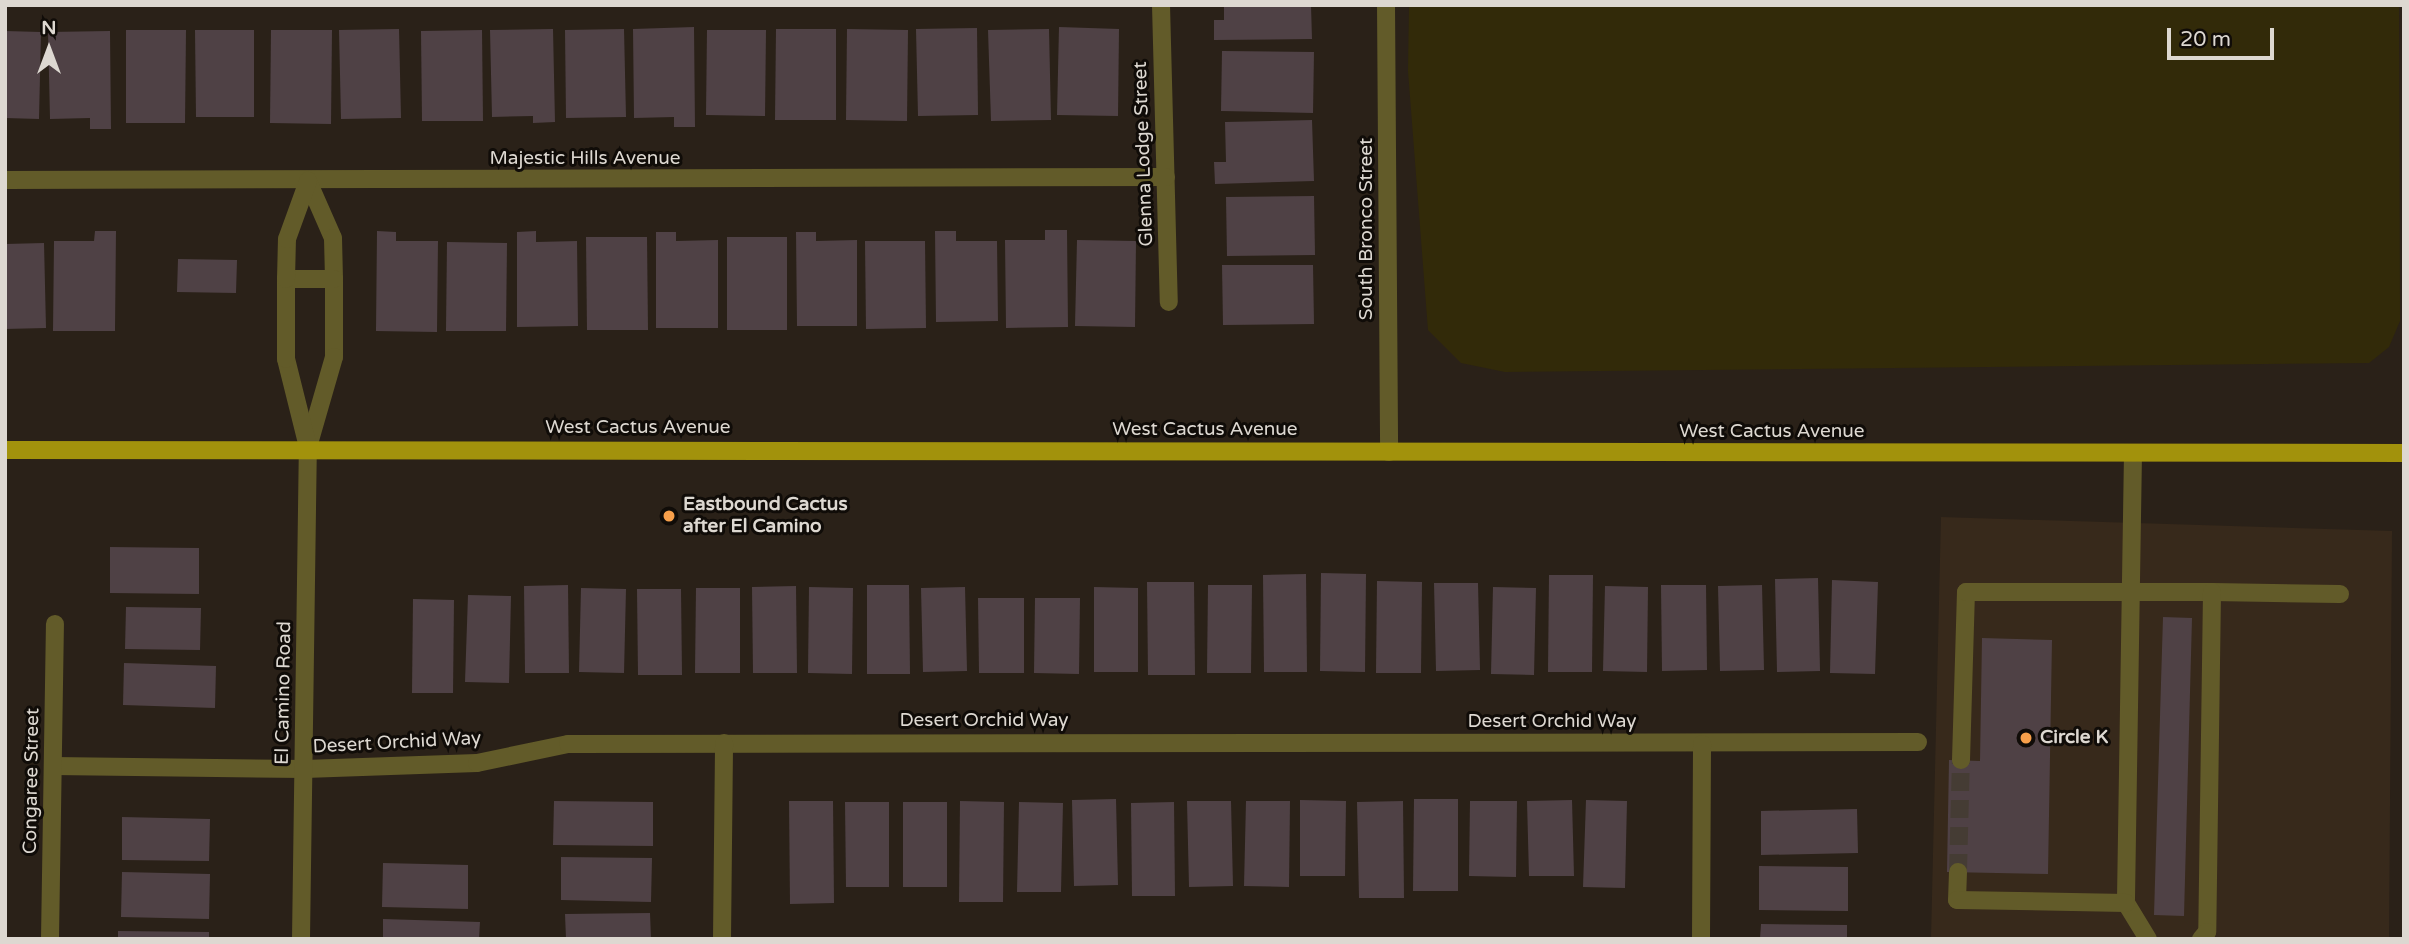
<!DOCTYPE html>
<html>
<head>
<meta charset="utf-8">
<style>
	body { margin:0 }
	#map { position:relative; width:2409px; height:944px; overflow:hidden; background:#2a2118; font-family:"Varela Round",sans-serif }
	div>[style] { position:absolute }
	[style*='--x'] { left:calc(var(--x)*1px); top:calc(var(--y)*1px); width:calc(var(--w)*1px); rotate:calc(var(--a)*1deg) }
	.built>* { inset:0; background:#37291b }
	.sand>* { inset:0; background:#322a09 }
	.building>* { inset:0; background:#4f4145 }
	.minor-tunnel>* { height:18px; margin-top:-9px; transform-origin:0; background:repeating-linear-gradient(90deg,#453c34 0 18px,transparent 0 27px) }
	.minor>* { height:18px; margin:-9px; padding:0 9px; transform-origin:9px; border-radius:9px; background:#625b29 }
	.major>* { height:18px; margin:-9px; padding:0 9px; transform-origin:9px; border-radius:9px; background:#a2920c }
	.dots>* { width:19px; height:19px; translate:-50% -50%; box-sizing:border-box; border:4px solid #100c08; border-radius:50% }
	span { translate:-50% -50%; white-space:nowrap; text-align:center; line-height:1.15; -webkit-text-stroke:6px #100c08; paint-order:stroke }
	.street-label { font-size:19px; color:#ddd8d1 }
	.poi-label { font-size:19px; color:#ddd8d1; font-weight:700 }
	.left { translate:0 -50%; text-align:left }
	.frame { position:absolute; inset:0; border:7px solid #ddd8d1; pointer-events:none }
	.north { position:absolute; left:14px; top:14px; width:70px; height:70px; -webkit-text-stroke:5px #100c08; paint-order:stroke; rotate:0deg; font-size:19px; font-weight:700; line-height:28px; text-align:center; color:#ddd8d1 }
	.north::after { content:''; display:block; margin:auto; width:24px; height:32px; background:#ddd8d1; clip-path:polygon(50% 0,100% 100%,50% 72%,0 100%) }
	.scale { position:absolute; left:2167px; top:28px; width:107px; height:32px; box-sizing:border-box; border:4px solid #ddd8d1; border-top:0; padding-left:9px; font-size:21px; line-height:24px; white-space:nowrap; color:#ddd8d1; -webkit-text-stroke:5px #100c08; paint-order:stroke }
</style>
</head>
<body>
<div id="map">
	<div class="built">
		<div style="clip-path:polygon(1941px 517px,2392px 531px,2389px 939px,1931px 939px)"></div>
	</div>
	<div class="sand">
		<div style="clip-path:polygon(1409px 5px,2399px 5px,2400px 321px,2389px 347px,2369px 363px,1505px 372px,1461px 363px,1428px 330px,1408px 71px)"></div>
	</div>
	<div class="building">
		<div style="clip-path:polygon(1224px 5px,1311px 5px,1312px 39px,1214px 40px,1214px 20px,1224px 20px)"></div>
		<div style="clip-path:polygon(694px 27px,695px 127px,674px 127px,674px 117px,634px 118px,633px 29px)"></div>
		<div style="clip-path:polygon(1059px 27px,1119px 29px,1118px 116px,1057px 115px)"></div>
		<div style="clip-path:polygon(977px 28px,978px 115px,918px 116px,916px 29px)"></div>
		<div style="clip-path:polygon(399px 29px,401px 118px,341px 119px,339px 30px)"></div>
		<div style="clip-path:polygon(553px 29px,555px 122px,533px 123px,533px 116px,492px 117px,490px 30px)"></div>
		<div style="clip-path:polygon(624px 29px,626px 117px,566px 118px,565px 30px)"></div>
		<div style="clip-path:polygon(776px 29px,836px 29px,836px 120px,775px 120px)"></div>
		<div style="clip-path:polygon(847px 29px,908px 30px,907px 121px,846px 120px)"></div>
		<div style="clip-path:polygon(1049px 29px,1051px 120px,991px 121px,988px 30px)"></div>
		<div style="clip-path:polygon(126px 30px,186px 30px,185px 123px,126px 123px)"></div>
		<div style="clip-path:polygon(195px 30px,254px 30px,254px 117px,196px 117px)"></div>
		<div style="clip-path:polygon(271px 30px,332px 30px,331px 124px,270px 123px)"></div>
		<div style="clip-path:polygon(482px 30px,483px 121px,422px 121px,421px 31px)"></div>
		<div style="clip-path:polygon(707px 30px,766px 30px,765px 116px,706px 115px)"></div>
		<div style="clip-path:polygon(5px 31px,41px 32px,39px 119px,5px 118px)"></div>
		<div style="clip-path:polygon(110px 31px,111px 129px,90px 129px,90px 118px,50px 119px,48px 32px)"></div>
		<div style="clip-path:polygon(1222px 51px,1314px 52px,1313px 113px,1221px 111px)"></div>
		<div style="clip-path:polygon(1312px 120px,1314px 181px,1215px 184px,1214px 162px,1226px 162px,1225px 122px)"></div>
		<div style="clip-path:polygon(1314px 196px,1315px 255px,1227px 256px,1226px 197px)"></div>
		<div style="clip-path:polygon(1045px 230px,1067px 230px,1068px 327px,1006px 328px,1005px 240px,1045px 240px)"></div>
		<div style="clip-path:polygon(95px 231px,116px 231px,115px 331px,53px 331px,54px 241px,94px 241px)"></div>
		<div style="clip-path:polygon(377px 231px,396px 232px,396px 241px,438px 241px,437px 332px,376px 331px)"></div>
		<div style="clip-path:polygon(536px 231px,536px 242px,577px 241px,578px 326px,517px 327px,517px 232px)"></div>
		<div style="clip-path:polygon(935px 231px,956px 231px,956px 241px,997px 241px,998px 321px,936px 322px)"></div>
		<div style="clip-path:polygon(656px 232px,676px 232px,676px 241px,718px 240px,718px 328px,656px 328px)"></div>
		<div style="clip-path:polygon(796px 232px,816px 232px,816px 241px,857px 240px,857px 326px,797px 326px)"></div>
		<div style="clip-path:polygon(586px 237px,647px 237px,648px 330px,587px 330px)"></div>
		<div style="clip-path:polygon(727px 237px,787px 237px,787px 330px,727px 330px)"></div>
		<div style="clip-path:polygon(1077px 240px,1136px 241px,1135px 327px,1075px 326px)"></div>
		<div style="clip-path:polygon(865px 241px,925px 241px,926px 328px,866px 329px)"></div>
		<div style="clip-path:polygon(447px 242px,507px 243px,506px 331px,446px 331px)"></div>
		<div style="clip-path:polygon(44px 243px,46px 328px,5px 329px,5px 244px)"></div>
		<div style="clip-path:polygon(178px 259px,237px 260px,236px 293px,177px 292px)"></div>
		<div style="clip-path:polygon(1222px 265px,1313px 265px,1314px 324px,1223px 325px)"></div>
		<div style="clip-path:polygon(110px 547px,199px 548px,199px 594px,110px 593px)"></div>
		<div style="clip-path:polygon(1321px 573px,1366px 574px,1365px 672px,1320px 671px)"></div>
		<div style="clip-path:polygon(1306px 574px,1307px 672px,1264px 672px,1263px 575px)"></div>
		<div style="clip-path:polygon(1549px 575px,1593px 575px,1592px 672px,1548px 672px)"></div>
		<div style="clip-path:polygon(1818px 578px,1820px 671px,1777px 672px,1775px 579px)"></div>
		<div style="clip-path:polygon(1832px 580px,1878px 582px,1875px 674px,1830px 673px)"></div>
		<div style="clip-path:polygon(1377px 581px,1422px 582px,1421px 673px,1376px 673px)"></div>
		<div style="clip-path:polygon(1147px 582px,1194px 582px,1195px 675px,1148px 675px)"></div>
		<div style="clip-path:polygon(1434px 583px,1478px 583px,1480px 670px,1436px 671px)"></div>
		<div style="clip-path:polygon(568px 585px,569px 673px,525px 673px,524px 586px)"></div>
		<div style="clip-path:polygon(867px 585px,909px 585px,910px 674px,867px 674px)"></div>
		<div style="clip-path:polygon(1208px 585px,1252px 585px,1251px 673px,1207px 673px)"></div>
		<div style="clip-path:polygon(1661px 585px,1706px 585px,1707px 670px,1662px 671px)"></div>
		<div style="clip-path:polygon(1762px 585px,1764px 670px,1720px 671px,1718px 586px)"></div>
		<div style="clip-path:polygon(796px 586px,797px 673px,753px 673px,752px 587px)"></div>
		<div style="clip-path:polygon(1605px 586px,1648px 587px,1647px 672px,1603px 671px)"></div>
		<div style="clip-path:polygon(809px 587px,853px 588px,852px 674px,808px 673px)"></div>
		<div style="clip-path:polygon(965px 587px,967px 671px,923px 672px,921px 588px)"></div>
		<div style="clip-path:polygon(1094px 587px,1138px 588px,1138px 672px,1094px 672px)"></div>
		<div style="clip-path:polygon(1493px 587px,1536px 588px,1534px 675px,1491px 674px)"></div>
		<div style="clip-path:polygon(581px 588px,626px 589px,624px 673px,579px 672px)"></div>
		<div style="clip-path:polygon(696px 588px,740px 588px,740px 673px,695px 673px)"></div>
		<div style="clip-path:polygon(637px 589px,681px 589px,682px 675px,638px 675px)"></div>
		<div style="clip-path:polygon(468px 595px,511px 596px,509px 683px,465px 682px)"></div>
		<div style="clip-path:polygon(978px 598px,1024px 598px,1024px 673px,979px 673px)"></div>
		<div style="clip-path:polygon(1035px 598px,1080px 598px,1079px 674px,1034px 673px)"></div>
		<div style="clip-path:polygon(413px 599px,454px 600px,453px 693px,412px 693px)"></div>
		<div style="clip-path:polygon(126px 607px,201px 608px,200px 650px,125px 649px)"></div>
		<div style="clip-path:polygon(2163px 617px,2192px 618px,2184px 916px,2154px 915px)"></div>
		<div style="clip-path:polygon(1982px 638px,2052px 640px,2048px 874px,1947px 872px,1949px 760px,1980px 761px)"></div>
		<div style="clip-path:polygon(124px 663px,216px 666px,215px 708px,123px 705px)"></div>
		<div style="clip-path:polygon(1116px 799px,1118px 885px,1074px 886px,1072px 800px)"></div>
		<div style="clip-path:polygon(1414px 799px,1458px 799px,1458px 891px,1413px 891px)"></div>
		<div style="clip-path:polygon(1300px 800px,1346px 801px,1345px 876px,1300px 876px)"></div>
		<div style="clip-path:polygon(1572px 800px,1574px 876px,1529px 876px,1527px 801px)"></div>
		<div style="clip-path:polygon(1586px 800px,1627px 801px,1625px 888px,1583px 887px)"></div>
		<div style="clip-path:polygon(554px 801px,653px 802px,653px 846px,553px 845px)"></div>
		<div style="clip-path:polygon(789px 801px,833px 801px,834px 903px,790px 904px)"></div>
		<div style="clip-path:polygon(960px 801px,1004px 802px,1003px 902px,959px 902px)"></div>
		<div style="clip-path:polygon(1187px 801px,1231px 801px,1233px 886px,1189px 887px)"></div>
		<div style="clip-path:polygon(1246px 801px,1290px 801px,1289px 887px,1244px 886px)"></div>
		<div style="clip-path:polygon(1403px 801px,1404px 898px,1359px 898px,1357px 802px)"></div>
		<div style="clip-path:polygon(1470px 801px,1517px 801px,1516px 877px,1469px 876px)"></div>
		<div style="clip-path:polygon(845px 802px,889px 802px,889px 887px,846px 887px)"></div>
		<div style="clip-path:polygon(903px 802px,947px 802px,947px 887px,903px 887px)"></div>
		<div style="clip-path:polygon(1019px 802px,1063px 803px,1061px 892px,1017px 892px)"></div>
		<div style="clip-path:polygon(1174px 802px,1175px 896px,1132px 896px,1131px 803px)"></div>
		<div style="clip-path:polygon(1857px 809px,1858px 853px,1761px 855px,1761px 811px)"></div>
		<div style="clip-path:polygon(122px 817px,210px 819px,209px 861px,122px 860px)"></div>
		<div style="clip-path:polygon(561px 857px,652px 858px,651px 902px,561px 900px)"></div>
		<div style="clip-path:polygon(383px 863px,468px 865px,468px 909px,382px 907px)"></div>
		<div style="clip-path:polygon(1759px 866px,1848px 867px,1848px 911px,1759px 910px)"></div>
		<div style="clip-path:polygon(122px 872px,210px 874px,209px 919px,121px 917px)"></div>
		<div style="clip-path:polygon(650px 913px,651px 939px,566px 939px,565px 914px)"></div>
		<div style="clip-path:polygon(383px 919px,480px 922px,479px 939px,383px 939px)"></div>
		<div style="clip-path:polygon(1761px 924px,1847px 925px,1847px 939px,1760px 939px)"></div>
		<div style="clip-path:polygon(118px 931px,209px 932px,209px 939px,118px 939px)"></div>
	</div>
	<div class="minor-tunnel">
		<div style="--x:1958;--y:872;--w:112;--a:-88.5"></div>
	</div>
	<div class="minor">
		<div style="--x:1161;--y:5;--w:297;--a:88.5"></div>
		<div style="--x:1386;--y:5;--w:447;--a:89.6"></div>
		<div style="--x:5;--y:180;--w:1161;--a:-0.15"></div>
		<div style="--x:308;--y:181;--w:62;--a:66.3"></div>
		<div style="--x:333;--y:238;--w:41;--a:88.6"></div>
		<div style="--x:334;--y:279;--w:78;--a:90"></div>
		<div style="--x:334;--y:357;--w:94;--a:106.1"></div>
		<div style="--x:286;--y:279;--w:48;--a:0"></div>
		<div style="--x:2133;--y:453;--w:450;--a:90.9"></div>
		<div style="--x:2126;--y:903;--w:42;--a:58.6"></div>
		<div style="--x:2212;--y:592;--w:128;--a:0.9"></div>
		<div style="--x:1961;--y:760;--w:168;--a:-88.3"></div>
		<div style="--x:1966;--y:592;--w:246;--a:0"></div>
		<div style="--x:2212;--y:592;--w:340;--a:90.8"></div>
		<div style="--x:2207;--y:932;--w:9;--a:131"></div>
		<div style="--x:53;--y:766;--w:252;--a:0.7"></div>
		<div style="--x:305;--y:769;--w:172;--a:-2"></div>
		<div style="--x:477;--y:763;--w:93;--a:-11.8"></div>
		<div style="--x:568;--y:744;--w:1350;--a:-0.08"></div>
		<div style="--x:1958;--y:872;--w:28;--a:92"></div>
		<div style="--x:1957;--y:900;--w:169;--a:1"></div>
		<div style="--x:50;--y:939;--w:315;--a:-89.1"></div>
		<div style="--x:301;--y:939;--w:492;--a:-89.2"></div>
		<div style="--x:308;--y:447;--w:91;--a:-104"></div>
		<div style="--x:286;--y:359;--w:80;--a:-90"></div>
		<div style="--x:286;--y:279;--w:40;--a:-88.6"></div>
		<div style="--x:287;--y:239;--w:62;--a:-70.1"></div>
		<div style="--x:722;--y:939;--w:196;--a:-89.4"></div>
		<div style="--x:1701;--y:939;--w:195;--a:-89.7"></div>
	</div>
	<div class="major">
		<div style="--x:5;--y:450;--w:2399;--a:0.07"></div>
	</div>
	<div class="dots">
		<div style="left:669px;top:516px;background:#f8a04b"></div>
		<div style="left:2026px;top:738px;background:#f8a04b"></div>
	</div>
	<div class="street-label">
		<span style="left:1144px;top:154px;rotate:-92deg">Glenna Lodge Street</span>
		<span style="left:585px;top:159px">Majestic Hills Avenue</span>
		<span style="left:1367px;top:229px;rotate:-90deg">South Bronco Street</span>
		<span style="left:638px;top:428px">West Cactus Avenue</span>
		<span style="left:1205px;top:430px">West Cactus Avenue</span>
		<span style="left:1772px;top:432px">West Cactus Avenue</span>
		<span style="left:284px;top:693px;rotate:-89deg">El Camino Road</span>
		<span style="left:984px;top:721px">Desert Orchid Way</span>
		<span style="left:1552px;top:722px">Desert Orchid Way</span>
		<span style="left:397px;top:743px;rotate:-3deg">Desert Orchid Way</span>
		<span style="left:32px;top:781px;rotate:-89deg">Congaree Street</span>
	</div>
	<div class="poi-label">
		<span class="left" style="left:683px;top:516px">Eastbound Cactus<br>after El Camino</span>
		<span class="left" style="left:2040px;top:738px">Circle K</span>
	</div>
	<div class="frame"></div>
	<div class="north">N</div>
	<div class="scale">20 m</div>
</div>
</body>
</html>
